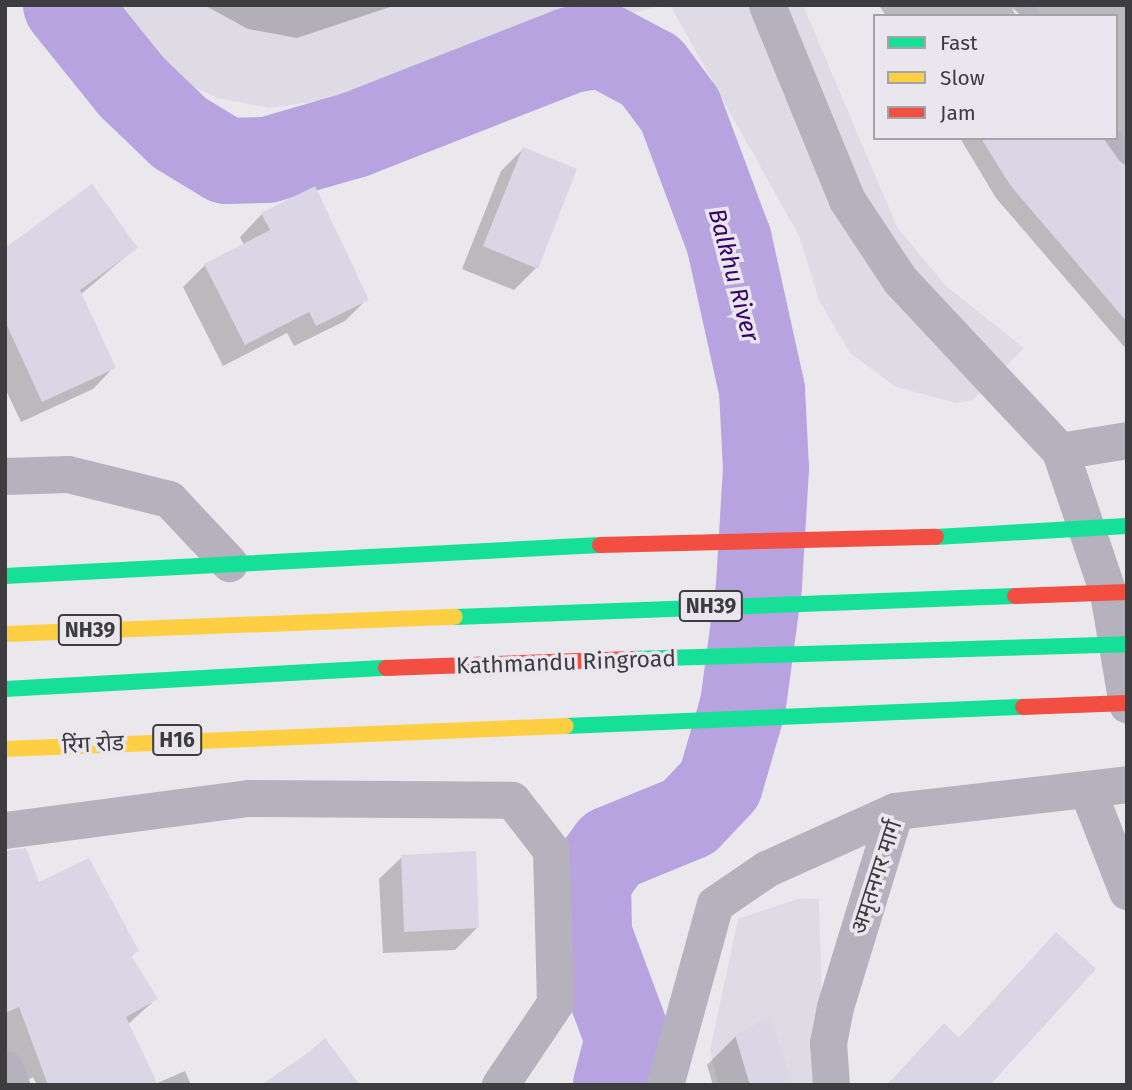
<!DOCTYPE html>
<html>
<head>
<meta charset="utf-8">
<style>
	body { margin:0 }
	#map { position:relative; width:1132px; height:1090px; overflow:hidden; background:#eae8ec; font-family:"Fira Sans","Noto Sans Devanagari",sans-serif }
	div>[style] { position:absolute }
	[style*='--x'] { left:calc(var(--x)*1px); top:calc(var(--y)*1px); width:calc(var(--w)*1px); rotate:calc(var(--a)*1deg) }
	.built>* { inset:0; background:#dfdbe5 }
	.shadow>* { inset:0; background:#0003 }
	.river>* { height:86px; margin:-43px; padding:0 43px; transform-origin:43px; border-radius:43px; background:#b6a3e0 }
	.building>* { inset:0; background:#dad6e5 }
	.lane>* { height:18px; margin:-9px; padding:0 9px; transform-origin:9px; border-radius:9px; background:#b5b2bd }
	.street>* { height:37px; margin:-18.5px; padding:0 18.5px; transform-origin:18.5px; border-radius:18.5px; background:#b5b2bd }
	.fast>* { height:16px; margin:-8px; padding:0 8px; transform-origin:8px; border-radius:8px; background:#16e098 }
	.slow>* { height:16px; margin:-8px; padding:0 8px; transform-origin:8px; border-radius:8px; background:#ffcf43 }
	.jam>* { height:16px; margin:-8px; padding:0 8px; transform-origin:8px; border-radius:8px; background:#f24e42 }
	span { translate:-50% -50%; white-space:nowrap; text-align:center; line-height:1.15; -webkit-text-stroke:7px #e9e7ed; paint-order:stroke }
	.shield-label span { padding:2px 5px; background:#e9e7ed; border:2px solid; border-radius:5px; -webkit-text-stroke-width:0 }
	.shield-label { font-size:21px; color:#3d3c3f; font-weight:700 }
	.street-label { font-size:23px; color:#3d3c3f }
	.water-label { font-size:24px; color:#36006a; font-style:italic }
	.frame { position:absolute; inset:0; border:7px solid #3d3c3f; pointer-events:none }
	.legend { position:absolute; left:873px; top:14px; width:245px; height:126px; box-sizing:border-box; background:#e9e7ed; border:2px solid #a4a3a7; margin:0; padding:9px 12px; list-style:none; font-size:21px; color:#3d3c3f }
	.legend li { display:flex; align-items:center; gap:14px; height:35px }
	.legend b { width:35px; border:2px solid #a4a3a7 }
</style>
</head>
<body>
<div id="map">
	<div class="built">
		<div style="clip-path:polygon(94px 5px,664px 5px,574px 27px,391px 91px,269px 108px,217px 98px,172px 76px)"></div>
		<div style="clip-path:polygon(670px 5px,803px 5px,897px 227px,946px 286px,1024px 348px,973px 400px,957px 403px,896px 387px,850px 353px,820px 302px,799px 236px)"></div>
		<div style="clip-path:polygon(801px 898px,819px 899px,824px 1085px,718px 1085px,710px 1050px,738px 919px)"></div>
	</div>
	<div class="shadow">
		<div style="clip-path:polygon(204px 5px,396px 5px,297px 38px,248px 29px)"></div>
		<div style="clip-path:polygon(evenodd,879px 5px,1127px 5px,1127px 350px,996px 198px,960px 138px,1116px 138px,1116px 16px,1022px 16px,1012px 8px,1016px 16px,886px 16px,879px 5px,1103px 141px,1106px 141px,1121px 163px,1103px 141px)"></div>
		<div style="clip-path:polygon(523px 149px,536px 268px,514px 290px,462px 269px,501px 171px)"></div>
		<div style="clip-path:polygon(262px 214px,367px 299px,345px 321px,294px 346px,287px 333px,223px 366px,183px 287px,205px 265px,244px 245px,240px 237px)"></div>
		<div style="clip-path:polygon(136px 248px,80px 295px,114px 367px,93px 389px,21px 422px,5px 388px,5px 250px)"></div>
		<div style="clip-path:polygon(402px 857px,477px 928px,455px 950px,383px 953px,379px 879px)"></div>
		<div style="clip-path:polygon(5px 876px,38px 884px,137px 951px,130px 957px,156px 999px,127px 1025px,155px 1084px,185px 1071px,191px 1085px,37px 1085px,33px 1077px,19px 1085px,5px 1049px)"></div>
		<div style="clip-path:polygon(1056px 934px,988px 1085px,887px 1085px,944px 1026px,958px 1039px)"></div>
		<div style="clip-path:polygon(736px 1036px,791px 1085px,713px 1085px,707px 1065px)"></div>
	</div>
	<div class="river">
		<div style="--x:66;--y:5;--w:105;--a:51.2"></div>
		<div style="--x:132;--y:87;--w:66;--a:43.8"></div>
		<div style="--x:180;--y:133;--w:54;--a:31.3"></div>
		<div style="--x:226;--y:161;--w:41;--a:-1.4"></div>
		<div style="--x:267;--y:160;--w:91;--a:-16"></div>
		<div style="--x:354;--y:135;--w:233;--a:-21.4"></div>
		<div style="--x:571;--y:50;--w:31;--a:-9"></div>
		<div style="--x:602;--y:45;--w:55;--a:28"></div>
		<div style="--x:651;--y:71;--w:49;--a:53.4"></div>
		<div style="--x:680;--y:110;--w:140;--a:69.5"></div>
		<div style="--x:729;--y:241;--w:153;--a:77.5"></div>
		<div style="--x:762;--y:390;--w:78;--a:87.1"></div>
		<div style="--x:766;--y:468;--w:118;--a:93.4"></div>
		<div style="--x:759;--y:586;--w:120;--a:97.7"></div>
		<div style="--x:743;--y:705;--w:82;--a:106.2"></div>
		<div style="--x:720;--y:784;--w:45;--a:133.2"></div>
		<div style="--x:689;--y:817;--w:84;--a:157.7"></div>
		<div style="--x:611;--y:849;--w:39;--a:126"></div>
		<div style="--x:588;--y:881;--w:53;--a:88.9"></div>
		<div style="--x:589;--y:934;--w:112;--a:69.6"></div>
		<div style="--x:628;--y:1039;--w:48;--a:104.6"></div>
	</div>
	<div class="building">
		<div style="clip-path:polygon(981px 138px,1103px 138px,1127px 167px,1127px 322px,1010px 185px)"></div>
		<div style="clip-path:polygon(523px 147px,577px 169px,538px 269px,483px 246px)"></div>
		<div style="clip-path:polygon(92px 184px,138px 248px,80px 290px,116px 368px,42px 402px,5px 321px,5px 248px)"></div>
		<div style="clip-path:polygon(315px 186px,369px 300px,316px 326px,309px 312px,245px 345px,204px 264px,270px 230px,261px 213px)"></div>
		<div style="clip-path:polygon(26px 848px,39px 882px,89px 858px,139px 951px,131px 955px,158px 999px,126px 1017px,158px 1085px,48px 1085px,19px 1007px,5px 1013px,5px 851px)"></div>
		<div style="clip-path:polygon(476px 851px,479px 928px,404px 932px,401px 855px)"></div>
		<div style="clip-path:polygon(1056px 932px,1096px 969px,990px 1085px,887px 1085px,944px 1023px,959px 1038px)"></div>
		<div style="clip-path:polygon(770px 1016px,793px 1085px,750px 1085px,735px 1035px)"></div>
		<div style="clip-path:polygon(325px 1038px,360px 1085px,261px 1085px,309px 1052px)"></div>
	</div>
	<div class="lane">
		<div style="--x:1025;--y:5;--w:12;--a:66"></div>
		<div style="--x:1114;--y:138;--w:22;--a:54"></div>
	</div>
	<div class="street">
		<div style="--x:767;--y:5;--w:211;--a:67.7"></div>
		<div style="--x:847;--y:200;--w:96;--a:56.5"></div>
		<div style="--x:900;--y:280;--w:234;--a:46.9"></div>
		<div style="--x:1060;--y:451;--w:150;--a:71.3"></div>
		<div style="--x:1108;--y:593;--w:113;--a:80.3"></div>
		<div style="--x:1060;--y:451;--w:68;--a:-9.3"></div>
		<div style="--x:5;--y:476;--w:63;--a:-1.8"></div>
		<div style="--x:68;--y:474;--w:104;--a:13.9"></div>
		<div style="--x:169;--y:499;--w:88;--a:46.8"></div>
		<div style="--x:1087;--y:789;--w:110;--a:68.6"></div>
		<div style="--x:5;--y:830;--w:245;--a:-7.5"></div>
		<div style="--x:248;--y:798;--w:264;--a:0.4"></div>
		<div style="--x:512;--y:800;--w:63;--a:52"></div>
		<div style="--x:551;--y:850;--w:153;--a:88.5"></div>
		<div style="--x:555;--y:1003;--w:99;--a:123.9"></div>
		<div style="--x:5;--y:1069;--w:17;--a:69"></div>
		<div style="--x:665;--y:1085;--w:188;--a:-74.6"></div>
		<div style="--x:715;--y:904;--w:62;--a:-34.5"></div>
		<div style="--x:766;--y:869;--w:141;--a:-24.2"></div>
		<div style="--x:831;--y:1085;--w:42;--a:-94.1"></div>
		<div style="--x:828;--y:1043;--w:37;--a:-79"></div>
		<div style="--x:835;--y:1007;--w:205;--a:-73"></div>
		<div style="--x:895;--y:811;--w:234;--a:-6.6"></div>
	</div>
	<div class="fast">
		<div style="--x:936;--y:537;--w:191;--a:-3.3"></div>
		<div style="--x:5;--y:576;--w:596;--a:-2.98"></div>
		<div style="--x:455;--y:617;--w:560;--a:-2.15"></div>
		<div style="--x:632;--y:659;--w:495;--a:-1.7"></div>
		<div style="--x:5;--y:689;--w:382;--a:-3.2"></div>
		<div style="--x:566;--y:726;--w:457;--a:-2.4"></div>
	</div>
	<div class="slow">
		<div style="--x:5;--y:634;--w:450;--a:-2.2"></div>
		<div style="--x:5;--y:749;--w:561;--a:-2.35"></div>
	</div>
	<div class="jam">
		<div style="--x:600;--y:545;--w:336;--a:-1.4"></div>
		<div style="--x:1015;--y:596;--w:112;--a:-2"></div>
		<div style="--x:386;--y:668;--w:246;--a:-2.1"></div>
		<div style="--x:1023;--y:707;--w:104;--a:-2.2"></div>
	</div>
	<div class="shield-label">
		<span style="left:711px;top:606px">NH39</span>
		<span style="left:90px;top:630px">NH39</span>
		<span style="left:177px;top:740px">H16</span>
	</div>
	<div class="street-label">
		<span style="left:566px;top:662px;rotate:-2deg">Kathmandu Ringroad</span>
		<span style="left:93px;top:744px;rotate:-3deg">रिंग रोड</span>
		<span style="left:876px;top:877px;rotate:-72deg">अमृतनगर मार्ग</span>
	</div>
	<div class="water-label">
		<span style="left:733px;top:275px;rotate:75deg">Balkhu River</span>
	</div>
	<div class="frame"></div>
	<ul class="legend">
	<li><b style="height:9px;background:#16e098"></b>Fast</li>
	<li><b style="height:9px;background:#ffcf43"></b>Slow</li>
	<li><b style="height:9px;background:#f24e42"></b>Jam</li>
	</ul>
</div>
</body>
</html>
